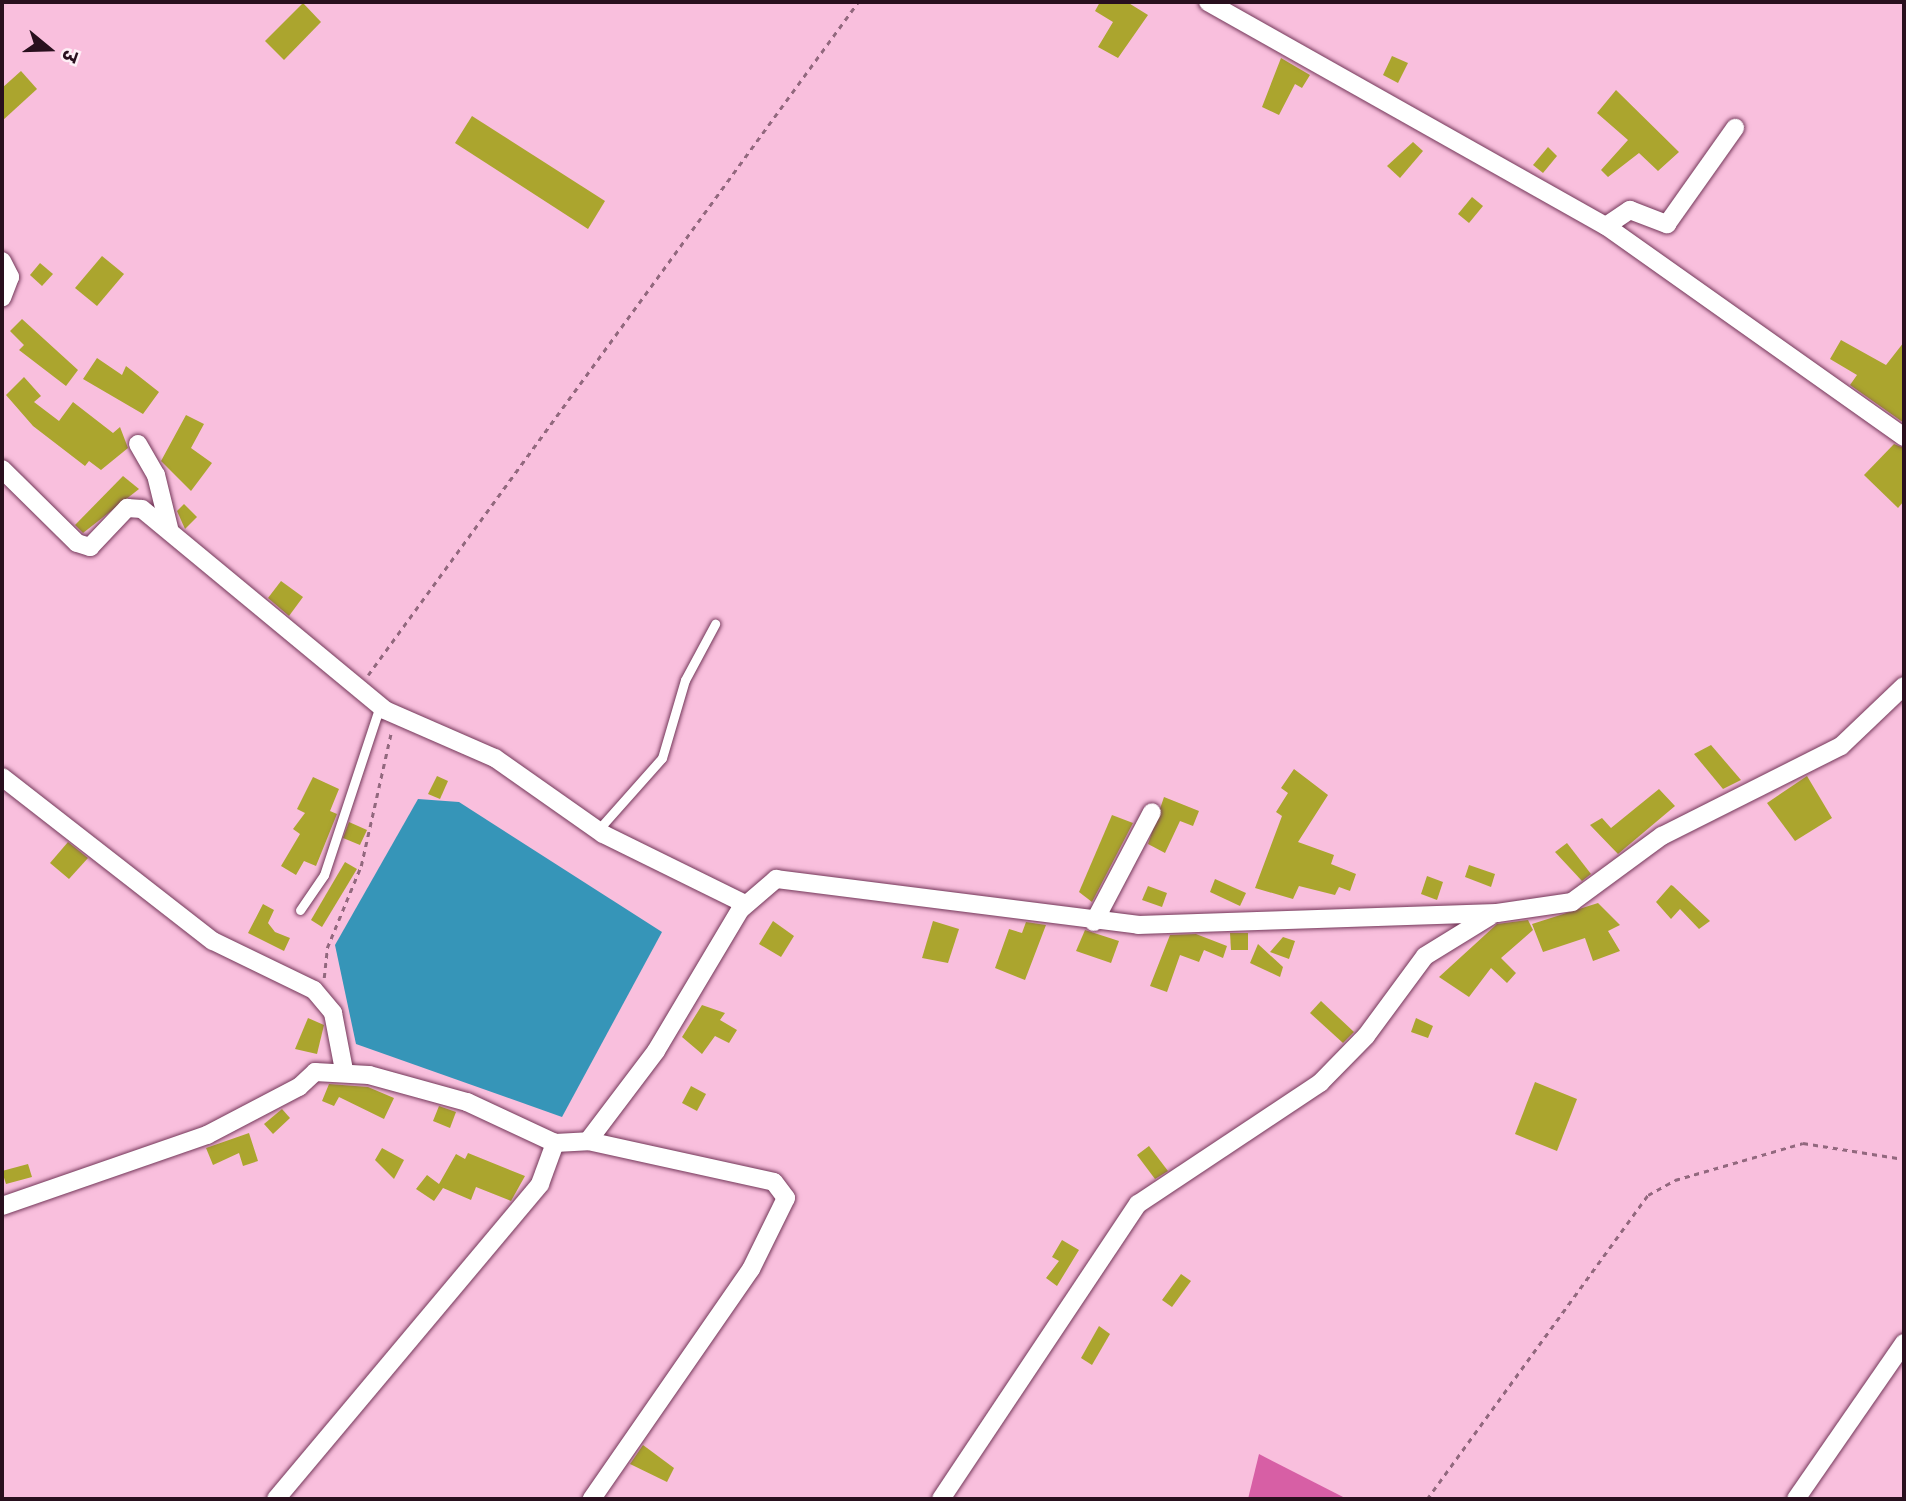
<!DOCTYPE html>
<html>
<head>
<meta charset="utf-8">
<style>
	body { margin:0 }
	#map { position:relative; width:1906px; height:1501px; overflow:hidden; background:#f9bfdd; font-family:Poppins,"Noto Sans Devanagari",sans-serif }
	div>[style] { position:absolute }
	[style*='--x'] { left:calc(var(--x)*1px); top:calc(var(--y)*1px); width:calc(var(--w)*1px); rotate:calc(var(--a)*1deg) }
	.forest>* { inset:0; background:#d75fa5 }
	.water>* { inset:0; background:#3695b8 }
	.building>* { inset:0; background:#aba52e }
	.path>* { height:2.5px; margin-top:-1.25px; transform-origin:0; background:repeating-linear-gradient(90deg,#92687e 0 5px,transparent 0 10px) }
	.roads { filter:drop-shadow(0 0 2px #733759) drop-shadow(0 0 2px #733759) }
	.lane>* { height:9px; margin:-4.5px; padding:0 4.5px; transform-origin:4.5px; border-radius:4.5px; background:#fff }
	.street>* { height:18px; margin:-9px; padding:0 9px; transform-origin:9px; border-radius:9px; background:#fff }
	span { translate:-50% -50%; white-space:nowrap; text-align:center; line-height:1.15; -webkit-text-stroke:7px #feeff6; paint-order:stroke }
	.frame { position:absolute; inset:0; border:4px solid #29101e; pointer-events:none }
	.north { position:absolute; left:14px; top:14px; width:70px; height:70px; -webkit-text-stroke:5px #feeff6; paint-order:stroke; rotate:109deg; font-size:19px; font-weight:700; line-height:28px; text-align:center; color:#29101e }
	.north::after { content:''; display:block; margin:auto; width:24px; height:32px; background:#29101e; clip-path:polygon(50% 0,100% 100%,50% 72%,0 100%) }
</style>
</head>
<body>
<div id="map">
	<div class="forest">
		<div style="clip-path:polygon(1259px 1454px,1347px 1499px,1248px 1499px)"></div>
	</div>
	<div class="water">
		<div style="clip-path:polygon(418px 799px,459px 802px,662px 932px,562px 1117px,356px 1044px,335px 945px)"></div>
	</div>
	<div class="building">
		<div style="clip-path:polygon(1100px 2px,1127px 2px,1148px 15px,1118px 58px,1098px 47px,1113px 22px,1095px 11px)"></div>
		<div style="clip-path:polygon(303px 3px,321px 22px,284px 60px,265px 41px)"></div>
		<div style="clip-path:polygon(1392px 56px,1408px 63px,1398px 83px,1383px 75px)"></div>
		<div style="clip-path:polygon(1281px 58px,1310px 75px,1302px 88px,1295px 84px,1279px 115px,1262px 107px)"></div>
		<div style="clip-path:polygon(21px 71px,37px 89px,2px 121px,2px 88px)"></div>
		<div style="clip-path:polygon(1616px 90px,1679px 152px,1658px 171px,1639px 153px,1608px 177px,1601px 170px,1628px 140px,1597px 113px)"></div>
		<div style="clip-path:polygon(472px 116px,605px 201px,588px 229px,455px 143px)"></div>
		<div style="clip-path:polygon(1413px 142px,1423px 151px,1400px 178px,1387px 166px)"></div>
		<div style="clip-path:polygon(1548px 147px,1557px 156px,1543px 173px,1533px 165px)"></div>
		<div style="clip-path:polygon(1472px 197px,1483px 206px,1469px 223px,1458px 214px)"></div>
		<div style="clip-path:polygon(102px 256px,124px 274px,97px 306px,75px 288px)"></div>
		<div style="clip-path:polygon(40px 263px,53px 274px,42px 286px,30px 275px)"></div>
		<div style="clip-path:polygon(22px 319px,78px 370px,66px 386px,19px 350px,24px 345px,10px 331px)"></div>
		<div style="clip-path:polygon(1841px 340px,1886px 365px,1904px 342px,1904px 423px,1850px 385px,1857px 375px,1830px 359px)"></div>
		<div style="clip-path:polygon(97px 358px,122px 375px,126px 366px,159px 392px,143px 414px,83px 379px)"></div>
		<div style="clip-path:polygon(24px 377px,41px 396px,34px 402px,59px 421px,73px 402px,113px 433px,120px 427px,128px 448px,101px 470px,89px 461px,85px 466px,33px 426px,6px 395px)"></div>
		<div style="clip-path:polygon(186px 415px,204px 424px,191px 448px,212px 463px,191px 491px,161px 461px)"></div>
		<div style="clip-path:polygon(1894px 444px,1904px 448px,1904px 501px,1898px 508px,1864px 475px)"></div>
		<div style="clip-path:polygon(123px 476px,139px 489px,83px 533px,75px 525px)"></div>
		<div style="clip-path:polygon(184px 504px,197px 517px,185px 529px,177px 511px)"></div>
		<div style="clip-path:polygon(281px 581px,303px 597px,289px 616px,268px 598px)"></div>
		<div style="clip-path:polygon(1711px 745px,1741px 780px,1723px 789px,1694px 754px)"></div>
		<div style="clip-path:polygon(1294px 769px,1328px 795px,1298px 842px,1334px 855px,1331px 864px,1356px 874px,1350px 891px,1339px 887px,1335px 895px,1299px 886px,1293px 899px,1255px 888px,1282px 816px,1276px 812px,1288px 793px,1281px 788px)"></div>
		<div style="clip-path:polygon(437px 776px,448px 781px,440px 799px,428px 794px)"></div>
		<div style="clip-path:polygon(1807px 776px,1832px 818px,1795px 841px,1767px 803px)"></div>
		<div style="clip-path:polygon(313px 777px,339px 789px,330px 811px,337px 814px,316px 866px,304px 861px,296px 875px,281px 866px,300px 834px,293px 829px,305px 813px,297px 809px)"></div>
		<div style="clip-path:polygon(1659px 789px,1675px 806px,1618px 854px,1590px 825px,1602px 818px,1611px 828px)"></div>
		<div style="clip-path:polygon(1164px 797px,1199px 811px,1193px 826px,1180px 821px,1165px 853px,1148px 844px)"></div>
		<div style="clip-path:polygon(1112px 815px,1133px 823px,1092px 902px,1079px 892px)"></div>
		<div style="clip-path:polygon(349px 822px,367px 830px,360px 845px,343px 838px)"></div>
		<div style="clip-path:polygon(68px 842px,88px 858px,69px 879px,50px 863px)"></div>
		<div style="clip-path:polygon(1567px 843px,1591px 874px,1582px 881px,1555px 852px)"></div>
		<div style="clip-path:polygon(345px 862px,357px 869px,322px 927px,311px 920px)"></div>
		<div style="clip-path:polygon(1469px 865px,1495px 874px,1491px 887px,1465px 877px)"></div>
		<div style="clip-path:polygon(1427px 876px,1443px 882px,1437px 900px,1421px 894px)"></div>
		<div style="clip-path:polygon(1215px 879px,1246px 893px,1240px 906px,1210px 892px)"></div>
		<div style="clip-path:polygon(1671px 885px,1673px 886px,1710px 921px,1699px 929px,1680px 909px,1671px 919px,1656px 902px)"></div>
		<div style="clip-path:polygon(1148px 886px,1167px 893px,1162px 907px,1142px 900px)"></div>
		<div style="clip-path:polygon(1598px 903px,1620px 925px,1608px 931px,1620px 951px,1593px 961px,1585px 938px,1543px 952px,1532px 924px)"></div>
		<div style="clip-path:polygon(263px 904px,274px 910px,268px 923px,275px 932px,290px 938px,284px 951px,248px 933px)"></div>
		<div style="clip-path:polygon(1528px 920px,1533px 930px,1501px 958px,1516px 973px,1507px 983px,1491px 968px,1469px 997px,1439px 977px,1497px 924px)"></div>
		<div style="clip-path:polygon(773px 921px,794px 936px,781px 957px,759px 944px)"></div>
		<div style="clip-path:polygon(933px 921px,959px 929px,948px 963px,922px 958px)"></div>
		<div style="clip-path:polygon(1026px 922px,1046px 925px,1025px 980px,995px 968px,1009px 929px,1022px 933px)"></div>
		<div style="clip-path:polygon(1085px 930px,1119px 941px,1111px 963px,1076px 951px)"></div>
		<div style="clip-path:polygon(1230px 933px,1248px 933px,1248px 950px,1231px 950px)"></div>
		<div style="clip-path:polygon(1196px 934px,1227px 946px,1223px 958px,1204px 950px,1199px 962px,1180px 955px,1167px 992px,1150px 986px,1170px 935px)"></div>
		<div style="clip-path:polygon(1283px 937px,1295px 941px,1289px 959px,1270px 952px)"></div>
		<div style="clip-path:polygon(1258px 944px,1283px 967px,1280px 977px,1250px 963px)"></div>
		<div style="clip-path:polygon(1321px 1001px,1354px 1032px,1343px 1043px,1310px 1013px)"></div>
		<div style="clip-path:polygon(702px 1005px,725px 1013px,720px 1020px,737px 1030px,729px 1043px,715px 1036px,702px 1054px,682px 1037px)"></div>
		<div style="clip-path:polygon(308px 1018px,324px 1025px,317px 1054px,295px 1049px)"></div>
		<div style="clip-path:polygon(1416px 1018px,1433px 1026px,1428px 1038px,1411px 1032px)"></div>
		<div style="clip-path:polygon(1535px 1082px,1577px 1099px,1557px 1151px,1515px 1134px)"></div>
		<div style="clip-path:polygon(329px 1084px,368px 1087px,394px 1098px,384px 1119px,339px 1097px,334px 1106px,322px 1101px)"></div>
		<div style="clip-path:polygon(691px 1086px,706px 1094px,697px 1111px,682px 1103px)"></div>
		<div style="clip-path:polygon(439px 1106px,456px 1112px,450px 1128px,433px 1121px)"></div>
		<div style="clip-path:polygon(282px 1109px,290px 1118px,273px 1134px,264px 1124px)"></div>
		<div style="clip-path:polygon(249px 1133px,258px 1161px,243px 1166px,239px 1153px,213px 1165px,206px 1148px)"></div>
		<div style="clip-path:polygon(1149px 1146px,1168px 1171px,1155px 1179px,1137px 1155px)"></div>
		<div style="clip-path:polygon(382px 1148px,404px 1160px,394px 1179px,375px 1160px)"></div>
		<div style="clip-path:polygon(468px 1153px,525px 1176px,511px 1201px,476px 1187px,471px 1200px,443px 1188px,434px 1201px,416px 1189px,427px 1175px,439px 1184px,456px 1154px,465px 1159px)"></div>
		<div style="clip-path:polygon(28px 1164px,32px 1177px,6px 1184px,2px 1171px)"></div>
		<div style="clip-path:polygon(1062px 1240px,1079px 1250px,1057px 1286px,1046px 1278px,1059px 1261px,1052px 1257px)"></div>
		<div style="clip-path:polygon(1181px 1274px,1191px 1281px,1172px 1307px,1162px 1300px)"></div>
		<div style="clip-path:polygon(1099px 1326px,1110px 1334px,1092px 1365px,1081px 1358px)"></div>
		<div style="clip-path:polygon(643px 1445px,674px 1468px,667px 1482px,630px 1464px)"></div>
	</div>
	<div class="path">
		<div style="--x:368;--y:675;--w:832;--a:-53.94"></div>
		<div style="--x:324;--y:978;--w:30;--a:-84"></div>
		<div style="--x:327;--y:948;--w:89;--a:-67.5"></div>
		<div style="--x:361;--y:866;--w:136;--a:-77.3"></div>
		<div style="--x:1427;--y:1499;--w:376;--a:-54"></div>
		<div style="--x:1648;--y:1195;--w:31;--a:-29"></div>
		<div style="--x:1675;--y:1180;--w:133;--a:-16.1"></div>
		<div style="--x:1803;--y:1143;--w:102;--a:9"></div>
	</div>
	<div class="roads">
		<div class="lane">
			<div style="--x:598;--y:830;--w:96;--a:-48.4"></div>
			<div style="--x:662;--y:758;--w:81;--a:-73.6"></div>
			<div style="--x:685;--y:680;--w:64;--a:-61.8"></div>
			<div style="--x:300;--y:910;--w:42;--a:-55.6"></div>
			<div style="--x:324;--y:875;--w:178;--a:-71.7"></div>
		</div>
		<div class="street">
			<div style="--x:1208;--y:2;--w:457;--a:29.4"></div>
			<div style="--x:1606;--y:226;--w:365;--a:35.3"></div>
			<div style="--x:1606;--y:226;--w:29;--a:-34"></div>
			<div style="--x:1630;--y:210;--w:40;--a:21"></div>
			<div style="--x:1667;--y:224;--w:118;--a:-54.7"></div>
			<div style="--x:2;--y:261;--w:18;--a:63"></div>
			<div style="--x:10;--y:277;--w:22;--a:111"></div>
			<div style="--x:138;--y:444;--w:36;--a:60"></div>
			<div style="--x:156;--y:475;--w:55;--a:76.2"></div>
			<div style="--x:2;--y:469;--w:105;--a:44.6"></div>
			<div style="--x:77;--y:543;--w:14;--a:17"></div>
			<div style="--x:90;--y:547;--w:54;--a:-46.5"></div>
			<div style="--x:127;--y:508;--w:15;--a:4"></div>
			<div style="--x:142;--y:509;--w:315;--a:39.6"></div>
			<div style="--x:385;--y:710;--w:120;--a:23.6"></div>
			<div style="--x:495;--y:758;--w:132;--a:35.1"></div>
			<div style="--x:603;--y:834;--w:158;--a:26.2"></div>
			<div style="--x:2;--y:777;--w:267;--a:37.9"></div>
			<div style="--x:213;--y:941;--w:112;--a:25.9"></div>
			<div style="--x:314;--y:990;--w:30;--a:50"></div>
			<div style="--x:333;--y:1013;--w:58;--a:79.1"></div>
			<div style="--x:1094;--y:922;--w:124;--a:-62.2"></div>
			<div style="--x:588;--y:1141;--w:190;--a:12.4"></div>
			<div style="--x:774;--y:1182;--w:20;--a:53"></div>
			<div style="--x:786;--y:1198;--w:79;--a:116.2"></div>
			<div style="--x:751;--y:1269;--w:280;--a:124.7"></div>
			<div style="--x:2;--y:1206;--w:217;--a:-19.1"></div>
			<div style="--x:207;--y:1135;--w:104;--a:-27.6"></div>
			<div style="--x:299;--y:1087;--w:22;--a:-43"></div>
			<div style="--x:315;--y:1072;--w:54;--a:3.2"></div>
			<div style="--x:369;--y:1075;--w:102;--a:15.4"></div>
			<div style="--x:467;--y:1102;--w:97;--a:25"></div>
			<div style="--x:555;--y:1143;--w:33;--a:-3"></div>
			<div style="--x:588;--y:1141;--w:113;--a:-52.9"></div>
			<div style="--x:656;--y:1051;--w:164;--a:-59.2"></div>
			<div style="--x:740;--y:910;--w:48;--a:-40.7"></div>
			<div style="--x:776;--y:879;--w:365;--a:7.2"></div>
			<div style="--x:1138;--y:925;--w:359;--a:-1.9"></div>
			<div style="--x:1497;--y:913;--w:76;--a:-8.3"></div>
			<div style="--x:1572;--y:902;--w:112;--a:-36.3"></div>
			<div style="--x:1662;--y:836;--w:200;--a:-26.7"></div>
			<div style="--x:1841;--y:746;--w:87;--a:-43.6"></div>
			<div style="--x:276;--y:1499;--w:411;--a:-50"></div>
			<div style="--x:540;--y:1184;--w:44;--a:-69.9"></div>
			<div style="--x:941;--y:1499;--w:355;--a:-56.3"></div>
			<div style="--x:1138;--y:1204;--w:219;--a:-33.6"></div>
			<div style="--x:1320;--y:1083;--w:66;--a:-45.6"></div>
			<div style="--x:1366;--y:1036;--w:99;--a:-53.6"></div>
			<div style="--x:1425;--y:956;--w:76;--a:-31.6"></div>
			<div style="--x:1796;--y:1499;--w:190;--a:-55.3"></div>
		</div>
	</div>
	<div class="frame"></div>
	<div class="north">उ</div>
</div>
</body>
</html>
